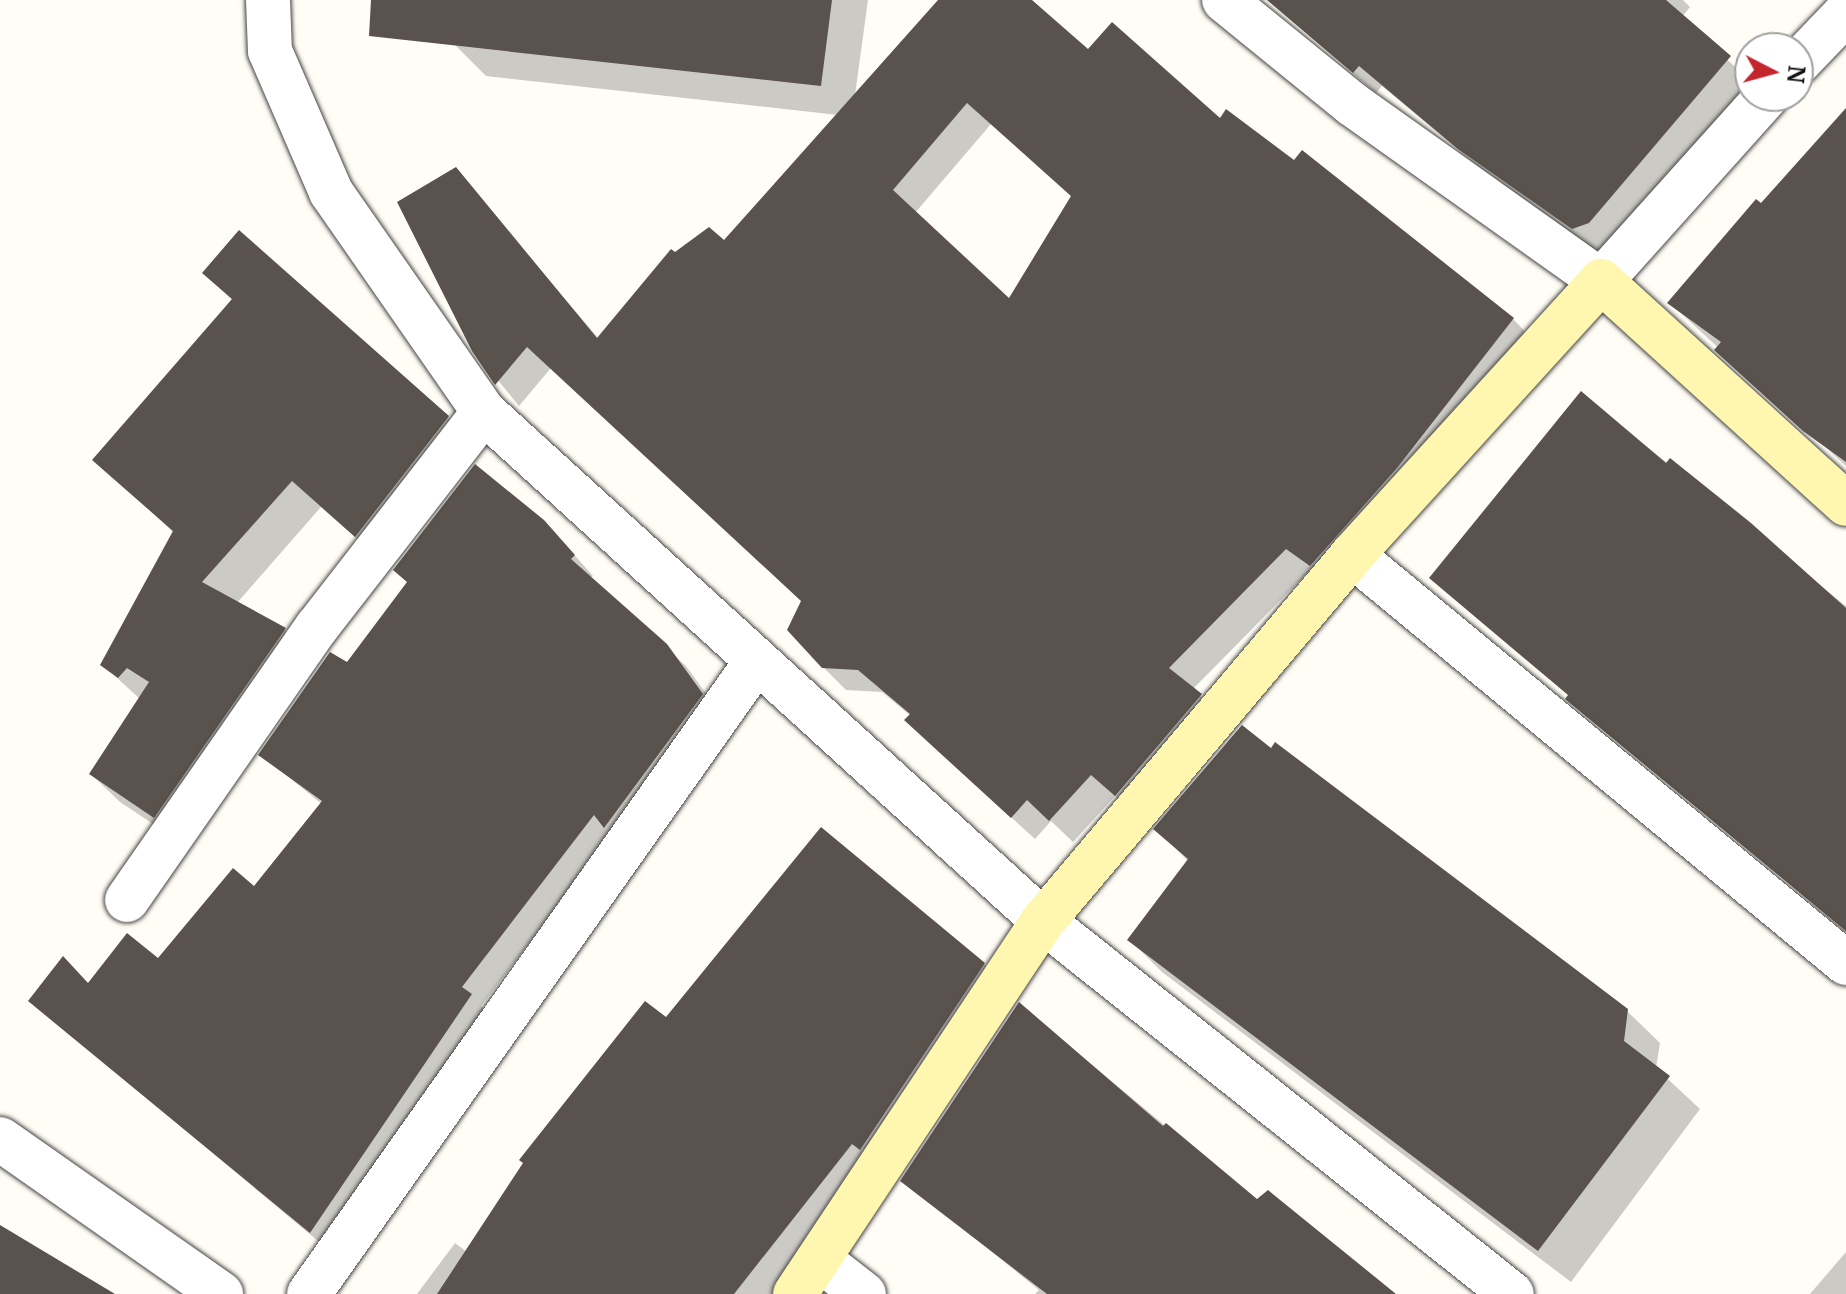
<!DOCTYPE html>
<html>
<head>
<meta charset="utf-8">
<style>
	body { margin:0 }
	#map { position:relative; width:1846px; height:1294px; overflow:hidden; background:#fffdf5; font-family:Merriweather,serif }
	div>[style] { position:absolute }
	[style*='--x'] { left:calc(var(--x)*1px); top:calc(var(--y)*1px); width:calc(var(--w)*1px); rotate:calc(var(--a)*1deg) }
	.shadow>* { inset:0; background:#0003 }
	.building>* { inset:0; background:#5a524d }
	.roads { filter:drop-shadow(0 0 2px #444) drop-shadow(0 0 2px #444) }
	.street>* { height:44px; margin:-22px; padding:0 22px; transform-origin:22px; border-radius:22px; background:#fff }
	.secondary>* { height:44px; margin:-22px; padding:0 22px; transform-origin:22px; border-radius:22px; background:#fff6b0 }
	span { translate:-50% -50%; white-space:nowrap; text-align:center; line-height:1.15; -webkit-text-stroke:8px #fff; paint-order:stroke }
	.north { position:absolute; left:1734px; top:32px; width:80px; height:80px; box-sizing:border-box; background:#fff; border:2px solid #a0a0a0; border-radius:50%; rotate:96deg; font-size:22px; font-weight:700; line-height:32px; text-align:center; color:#111 }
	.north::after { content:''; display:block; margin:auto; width:28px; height:36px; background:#c4262e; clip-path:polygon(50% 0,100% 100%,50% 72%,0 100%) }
</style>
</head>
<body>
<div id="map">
	<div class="shadow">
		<div style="clip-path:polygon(evenodd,458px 0,868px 0,855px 95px,940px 0,1029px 0,1088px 52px,1220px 121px,1513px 319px,1535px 342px,1333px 588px,1310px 570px,1193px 689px,1224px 718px,1139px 818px,1115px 796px,1073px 842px,1051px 821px,1035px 839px,929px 743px,911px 716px,882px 692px,846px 690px,823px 667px,803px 602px,551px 368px,519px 406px,473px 350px,455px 170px,599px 339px,675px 255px,724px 242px,838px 115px,486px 76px,454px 44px,458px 0,991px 124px,1073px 198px,1010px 301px,915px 213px,991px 124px)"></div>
		<div style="clip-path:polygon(1267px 0,1683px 0,1690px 7px,1682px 17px,1750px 81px,1611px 245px,1595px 251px,1483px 171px,1382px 86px,1376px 93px)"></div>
		<div style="clip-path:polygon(1846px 142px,1846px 466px,1670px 303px,1762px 206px)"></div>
		<div style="clip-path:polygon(205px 273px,448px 417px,476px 446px,385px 563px,321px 507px,237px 603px,285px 630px,313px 658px,183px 844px,120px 802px,91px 774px,140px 699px,103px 665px,174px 533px,95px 459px,233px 301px)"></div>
		<div style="clip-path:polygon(1581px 394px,1846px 606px,1846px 933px,1432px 578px)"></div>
		<div style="clip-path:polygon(563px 542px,593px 576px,590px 578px,686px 666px,721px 714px,613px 834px,481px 1006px,490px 1015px,330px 1251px,30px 1001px,158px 960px,254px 889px,322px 804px,261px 755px,348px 665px)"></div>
		<div style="clip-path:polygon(1156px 829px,1627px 1011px,1660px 1043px,1656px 1068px,1700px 1109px,1571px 1282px,1162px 972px,1130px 940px,1188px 861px)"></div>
		<div style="clip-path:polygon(984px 964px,1005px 986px,781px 1294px,417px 1294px,455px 1243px,467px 1252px,666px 1020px)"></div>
		<div style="clip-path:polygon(1020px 1005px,1257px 1202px,1379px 1294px,1035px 1294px,1039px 1290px,903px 1180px)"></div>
		<div style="clip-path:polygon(1846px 1252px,1846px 1294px,1810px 1294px)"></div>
	</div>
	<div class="building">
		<div style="clip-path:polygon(371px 0,832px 0,821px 86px,369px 36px)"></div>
		<div style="clip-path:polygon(evenodd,938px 0,1032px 0,1088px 49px,1112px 22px,1220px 118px,1226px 109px,1294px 160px,1302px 150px,1514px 318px,1397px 468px,1310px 566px,1286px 549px,1169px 668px,1202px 694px,1115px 796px,1091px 775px,1049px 821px,1027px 800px,1011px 818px,904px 720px,910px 714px,858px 670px,822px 668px,787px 630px,801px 601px,527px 347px,495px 385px,472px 351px,397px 202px,456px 167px,597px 338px,671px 249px,675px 252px,709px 227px,724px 240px,938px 0,967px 103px,1071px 196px,1009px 298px,893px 190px,967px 103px)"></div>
		<div style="clip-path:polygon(1267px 0,1666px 0,1731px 56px,1589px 223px,1572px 229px,1458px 149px,1359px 66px,1353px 73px)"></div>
		<div style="clip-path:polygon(1846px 108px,1846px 462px,1803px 431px,1714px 350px,1721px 342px,1667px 303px,1756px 199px,1761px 203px)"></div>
		<div style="clip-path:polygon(239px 230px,449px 416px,355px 537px,292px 481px,202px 582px,286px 628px,154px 818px,89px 774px,149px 682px,127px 668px,118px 678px,100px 665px,173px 531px,92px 460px,232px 299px,202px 273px)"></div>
		<div style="clip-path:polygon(1581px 391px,1666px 463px,1670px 458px,1751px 523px,1846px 608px,1846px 931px,1565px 699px,1568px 695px,1429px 578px)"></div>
		<div style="clip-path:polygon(475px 464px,544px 520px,575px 555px,571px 559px,667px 644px,703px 694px,604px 828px,594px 815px,462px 987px,472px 994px,310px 1233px,28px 1001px,63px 956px,88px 983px,127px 933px,158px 958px,233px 868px,254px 886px,322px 801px,258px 755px,330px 652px,347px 662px,407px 582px,393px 570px)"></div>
		<div style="clip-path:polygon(1242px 725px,1271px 748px,1275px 742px,1628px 1009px,1624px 1041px,1670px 1076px,1538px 1251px,1127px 940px,1188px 859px,1153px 829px)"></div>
		<div style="clip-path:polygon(821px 827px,985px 963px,860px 1150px,852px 1144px,734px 1294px,437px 1294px,523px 1163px,519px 1160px,645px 1001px,666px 1017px)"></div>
		<div style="clip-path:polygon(1019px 1002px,1163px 1126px,1166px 1123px,1257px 1199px,1268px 1190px,1396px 1294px,1047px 1294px,900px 1181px)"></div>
		<div style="clip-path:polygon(0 1225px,115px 1294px,0 1294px)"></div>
	</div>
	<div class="roads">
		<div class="street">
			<div style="--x:268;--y:0;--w:51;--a:87.8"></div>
			<div style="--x:270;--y:51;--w:154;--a:66.6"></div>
			<div style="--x:331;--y:192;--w:268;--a:55.2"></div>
			<div style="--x:484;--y:412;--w:756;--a:42.32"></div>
			<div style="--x:1043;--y:921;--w:599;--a:38.5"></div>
			<div style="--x:1224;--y:0;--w:165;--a:39.1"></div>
			<div style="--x:1352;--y:104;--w:305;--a:35.4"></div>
			<div style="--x:1601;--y:281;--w:249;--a:-48.1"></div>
			<div style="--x:1798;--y:63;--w:69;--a:-46.2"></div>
			<div style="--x:1352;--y:555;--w:641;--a:39.55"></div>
			<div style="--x:127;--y:900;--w:333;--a:-55.2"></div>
			<div style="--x:317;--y:627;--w:272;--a:-52.2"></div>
			<div style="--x:0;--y:1139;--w:270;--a:35"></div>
			<div style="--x:819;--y:1259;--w:57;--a:37.9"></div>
			<div style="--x:309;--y:1294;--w:774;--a:-54.73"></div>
		</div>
		<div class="secondary">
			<div style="--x:795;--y:1294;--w:448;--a:-56.4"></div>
			<div style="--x:1043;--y:921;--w:479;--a:-49.8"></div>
			<div style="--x:1352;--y:555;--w:370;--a:-47.7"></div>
			<div style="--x:1601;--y:281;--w:331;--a:42.3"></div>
		</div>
	</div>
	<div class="north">N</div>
</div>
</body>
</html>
